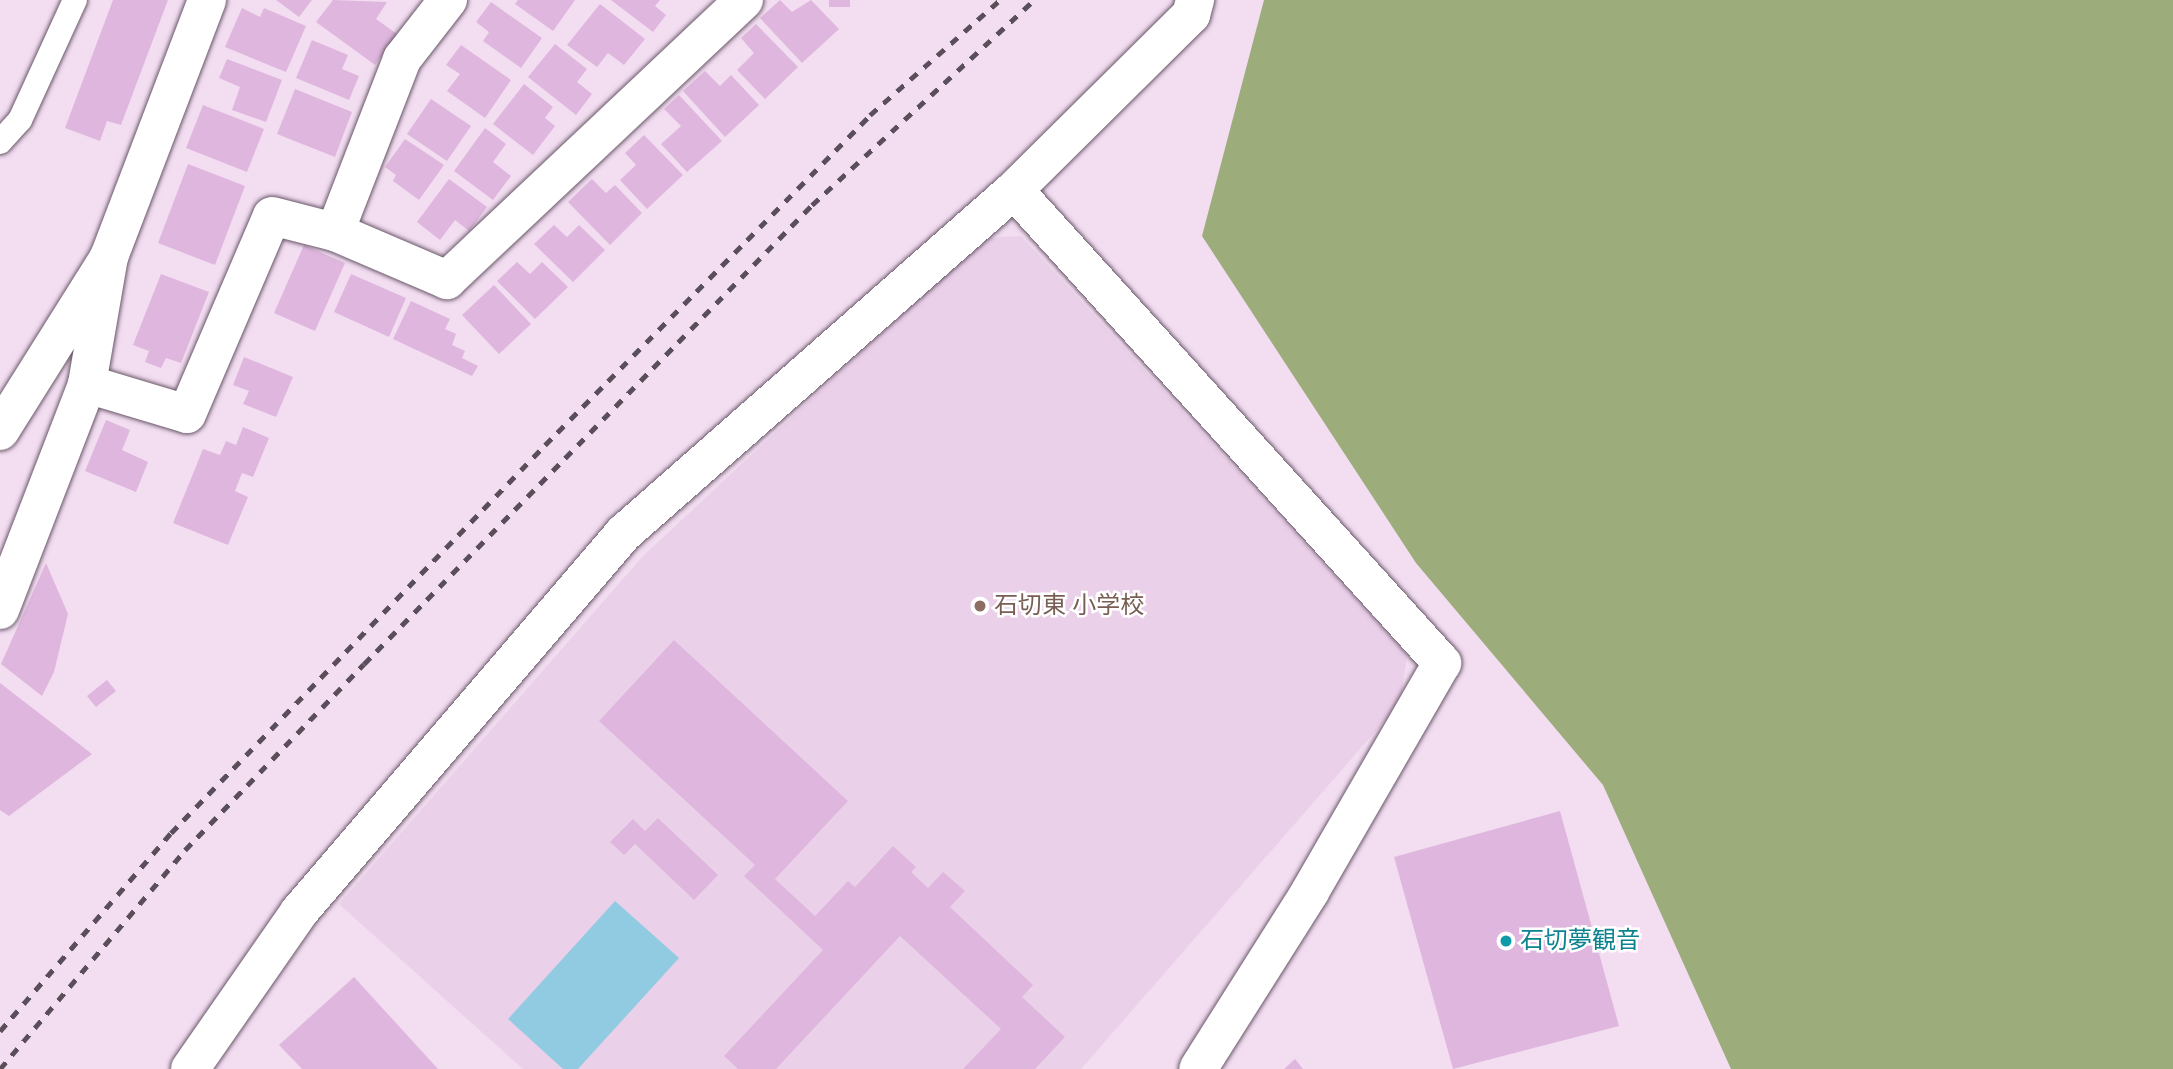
<!DOCTYPE html>
<html>
<head>
<meta charset="utf-8">
<style>
	body { margin:0 }
	#map { position:relative; width:2173px; height:1069px; overflow:hidden; background:#f2ddf1; font-family:"Varela Round","Noto Sans JP",sans-serif }
	div>[style] { position:absolute }
	[style*='--x'] { left:calc(var(--x)*1px); top:calc(var(--y)*1px); width:calc(var(--w)*1px); rotate:calc(var(--a)*1deg) }
	.built>* { inset:0; background:#ebd0ea }
	.forest>* { inset:0; background:#9dac7b }
	.water>* { inset:0; background:#90cbe2 }
	.building>* { inset:0; background:#dfb7de }
	.roads { filter:drop-shadow(0 0 2px #695768) drop-shadow(0 0 2px #695768) }
	.service>* { height:24px; margin:-12px; padding:0 12px; transform-origin:12px; border-radius:12px; background:#fff }
	.minor>* { height:38px; margin:-19px; padding:0 19px; transform-origin:19px; border-radius:19px; background:#fff }
	.tertiary>* { height:38px; margin:-19px; padding:0 19px; transform-origin:19px; border-radius:19px; background:#fff }
	.rail>* { height:5px; margin-top:-2.5px; transform-origin:0; background:repeating-linear-gradient(90deg,#594e59 0 9px,transparent 0 18px) }
	.dots>* { width:19px; height:19px; translate:-50% -50%; box-sizing:border-box; border:4px solid #fff; border-radius:50% }
	span { translate:-50% -50%; white-space:nowrap; text-align:center; line-height:1.15; -webkit-text-stroke:5px #fff; paint-order:stroke }
	.education-label { font-size:24px; color:#785e54 }
	.left { translate:0 -50%; text-align:left }
	.culture-label { font-size:24px; color:#0d838f }
</style>
</head>
<body>
<div id="map">
	<div class="built">
		<div style="clip-path:polygon(1021px 236px,1407px 655px,1400px 703px,1081px 1069px,523px 1069px,339px 904px,643px 556px,984px 238px)"></div>
	</div>
	<div class="forest">
		<div style="clip-path:polygon(1264px 0,2173px 0,2173px 1069px,1731px 1069px,1603px 785px,1416px 563px,1202px 236px)"></div>
	</div>
	<div class="water">
		<div style="clip-path:polygon(615px 901px,679px 958px,578px 1069px,563px 1069px,508px 1019px)"></div>
	</div>
	<div class="building">
		<div style="clip-path:polygon(113px 0,168px 0,121px 125px,107px 121px,100px 141px,65px 128px)"></div>
		<div style="clip-path:polygon(276px 0,312px 0,299px 17px)"></div>
		<div style="clip-path:polygon(333px 0,387px 2px,376px 19px,397px 34px,375px 65px,316px 22px)"></div>
		<div style="clip-path:polygon(518px 0,575px 0,553px 31px,515px 4px)"></div>
		<div style="clip-path:polygon(611px 0,660px 0,655px 6px,666px 15px,653px 32px)"></div>
		<div style="clip-path:polygon(780px 0,792px 12px,811px 0,839px 29px,802px 63px,760px 18px)"></div>
		<div style="clip-path:polygon(829px 0,850px 0,850px 7px,829px 7px)"></div>
		<div style="clip-path:polygon(491px 2px,542px 38px,521px 68px,483px 41px,489px 32px,476px 22px)"></div>
		<div style="clip-path:polygon(600px 4px,645px 39px,624px 65px,608px 53px,597px 67px,567px 45px)"></div>
		<div style="clip-path:polygon(242px 8px,260px 17px,264px 8px,306px 26px,286px 72px,225px 47px)"></div>
		<div style="clip-path:polygon(756px 24px,798px 67px,765px 99px,737px 70px,754px 53px,741px 38px)"></div>
		<div style="clip-path:polygon(312px 40px,348px 55px,342px 69px,359px 76px,349px 100px,296px 78px)"></div>
		<div style="clip-path:polygon(555px 44px,587px 69px,577px 82px,592px 94px,576px 115px,528px 77px)"></div>
		<div style="clip-path:polygon(461px 45px,511px 80px,485px 118px,447px 91px,460px 74px,446px 65px)"></div>
		<div style="clip-path:polygon(227px 59px,282px 80px,266px 122px,232px 110px,240px 87px,219px 78px)"></div>
		<div style="clip-path:polygon(705px 71px,720px 86px,731px 75px,759px 105px,725px 137px,683px 91px)"></div>
		<div style="clip-path:polygon(524px 84px,553px 107px,545px 118px,555px 126px,533px 155px,493px 124px)"></div>
		<div style="clip-path:polygon(295px 89px,352px 112px,335px 157px,277px 134px)"></div>
		<div style="clip-path:polygon(679px 95px,722px 141px,687px 172px,661px 144px,681px 126px,664px 109px)"></div>
		<div style="clip-path:polygon(431px 99px,471px 126px,447px 161px,407px 134px)"></div>
		<div style="clip-path:polygon(203px 105px,264px 129px,247px 172px,186px 148px)"></div>
		<div style="clip-path:polygon(485px 128px,506px 144px,493px 162px,511px 176px,493px 200px,454px 171px)"></div>
		<div style="clip-path:polygon(644px 135px,683px 175px,647px 209px,620px 180px,636px 165px,625px 153px)"></div>
		<div style="clip-path:polygon(405px 139px,444px 165px,419px 200px,393px 181px,396px 175px,385px 167px)"></div>
		<div style="clip-path:polygon(188px 164px,245px 186px,215px 265px,158px 243px)"></div>
		<div style="clip-path:polygon(449px 179px,487px 207px,469px 231px,455px 220px,440px 240px,417px 222px)"></div>
		<div style="clip-path:polygon(592px 179px,606px 193px,615px 185px,642px 213px,610px 245px,568px 202px)"></div>
		<div style="clip-path:polygon(554px 225px,567px 237px,579px 225px,605px 250px,573px 282px,534px 244px)"></div>
		<div style="clip-path:polygon(304px 245px,345px 263px,315px 331px,274px 313px)"></div>
		<div style="clip-path:polygon(517px 262px,530px 274px,542px 262px,568px 287px,535px 319px,497px 281px)"></div>
		<div style="clip-path:polygon(161px 274px,209px 292px,181px 363px,166px 358px,161px 368px,145px 362px,149px 351px,133px 345px)"></div>
		<div style="clip-path:polygon(351px 274px,406px 298px,389px 337px,334px 312px)"></div>
		<div style="clip-path:polygon(494px 285px,531px 324px,499px 354px,462px 315px)"></div>
		<div style="clip-path:polygon(411px 301px,450px 319px,445px 329px,456px 334px,452px 345px,465px 351px,462px 358px,478px 366px,472px 376px,393px 339px)"></div>
		<div style="clip-path:polygon(244px 357px,293px 377px,276px 417px,243px 404px,249px 391px,233px 385px)"></div>
		<div style="clip-path:polygon(106px 420px,130px 430px,122px 450px,148px 462px,136px 492px,85px 471px)"></div>
		<div style="clip-path:polygon(243px 427px,269px 438px,253px 477px,242px 473px,235px 491px,248px 497px,228px 545px,173px 523px,203px 449px,220px 455px,226px 441px,236px 445px)"></div>
		<div style="clip-path:polygon(46px 563px,68px 614px,54px 672px,42px 696px,1px 664px)"></div>
		<div style="clip-path:polygon(674px 640px,848px 801px,775px 879px,815px 916px,848px 881px,855px 887px,893px 846px,916px 867px,911px 872px,928px 888px,943px 872px,965px 891px,950px 907px,1033px 985px,1022px 997px,1065px 1037px,1035px 1069px,963px 1069px,1001px 1029px,900px 936px,776px 1069px,738px 1069px,724px 1056px,823px 950px,744px 876px,755px 865px,599px 721px)"></div>
		<div style="clip-path:polygon(107px 680px,116px 691px,96px 707px,87px 696px)"></div>
		<div style="clip-path:polygon(0 683px,92px 754px,9px 816px,0 810px)"></div>
		<div style="clip-path:polygon(1560px 811px,1619px 1026px,1453px 1069px,1394px 857px)"></div>
		<div style="clip-path:polygon(658px 818px,718px 875px,694px 900px,635px 844px,624px 855px,610px 842px,633px 819px,645px 831px)"></div>
		<div style="clip-path:polygon(354px 977px,438px 1069px,302px 1069px,279px 1045px)"></div>
		<div style="clip-path:polygon(1295px 1059px,1303px 1069px,1284px 1069px)"></div>
	</div>
	<div class="roads">
		<div class="service">
			<div style="--x:0;--y:142;--w:30;--a:-48"></div>
			<div style="--x:20;--y:120;--w:132;--a:-65.4"></div>
		</div>
		<div class="minor">
			<div style="--x:1014;--y:190;--w:638;--a:47.86"></div>
			<div style="--x:1442;--y:663;--w:264;--a:120"></div>
			<div style="--x:1310;--y:892;--w:209;--a:122.3"></div>
			<div style="--x:335;--y:232;--w:186;--a:-68.8"></div>
			<div style="--x:402;--y:59;--w:75;--a:-52.1"></div>
			<div style="--x:87;--y:384;--w:104;--a:16.7"></div>
			<div style="--x:187;--y:414;--w:215;--a:-66.8"></div>
			<div style="--x:272;--y:216;--w:65;--a:14.3"></div>
			<div style="--x:335;--y:232;--w:122;--a:23.2"></div>
			<div style="--x:447;--y:280;--w:408;--a:-43.3"></div>
			<div style="--x:0;--y:610;--w:242;--a:-68.9"></div>
			<div style="--x:87;--y:384;--w:129;--a:-80.2"></div>
			<div style="--x:109;--y:257;--w:275;--a:-69.1"></div>
			<div style="--x:190;--y:1069;--w:191;--a:-55.2"></div>
			<div style="--x:299;--y:912;--w:499;--a:-49.4"></div>
			<div style="--x:624;--y:533;--w:519;--a:-41.33"></div>
			<div style="--x:1014;--y:190;--w:249;--a:-44.7"></div>
			<div style="--x:1191;--y:15;--w:16;--a:-75"></div>
		</div>
		<div class="tertiary">
			<div style="--x:0;--y:431;--w:205;--a:-57.9"></div>
		</div>
	</div>
	<div class="rail">
		<div style="--x:0;--y:1031;--w:262;--a:-49.2"></div>
		<div style="--x:171;--y:833;--w:539;--a:-46.05"></div>
		<div style="--x:545;--y:445;--w:463;--a:-45.4"></div>
		<div style="--x:870;--y:115;--w:174;--a:-41.5"></div>
		<div style="--x:0;--y:1069;--w:287;--a:-49.8"></div>
		<div style="--x:185;--y:850;--w:258;--a:-46.1"></div>
		<div style="--x:364;--y:664;--w:641;--a:-45.69"></div>
		<div style="--x:812;--y:205;--w:302;--a:-42.7"></div>
	</div>
	<div class="dots">
		<div style="left:980px;top:606px;background:#8d6e63"></div>
		<div style="left:1506px;top:941px;background:#0f9aa8"></div>
	</div>
	<div class="education-label">
		<span class="left" style="left:994px;top:606px">石切東 小学校</span>
	</div>
	<div class="culture-label">
		<span class="left" style="left:1520px;top:941px">石切夢観音</span>
	</div>
</div>
</body>
</html>
